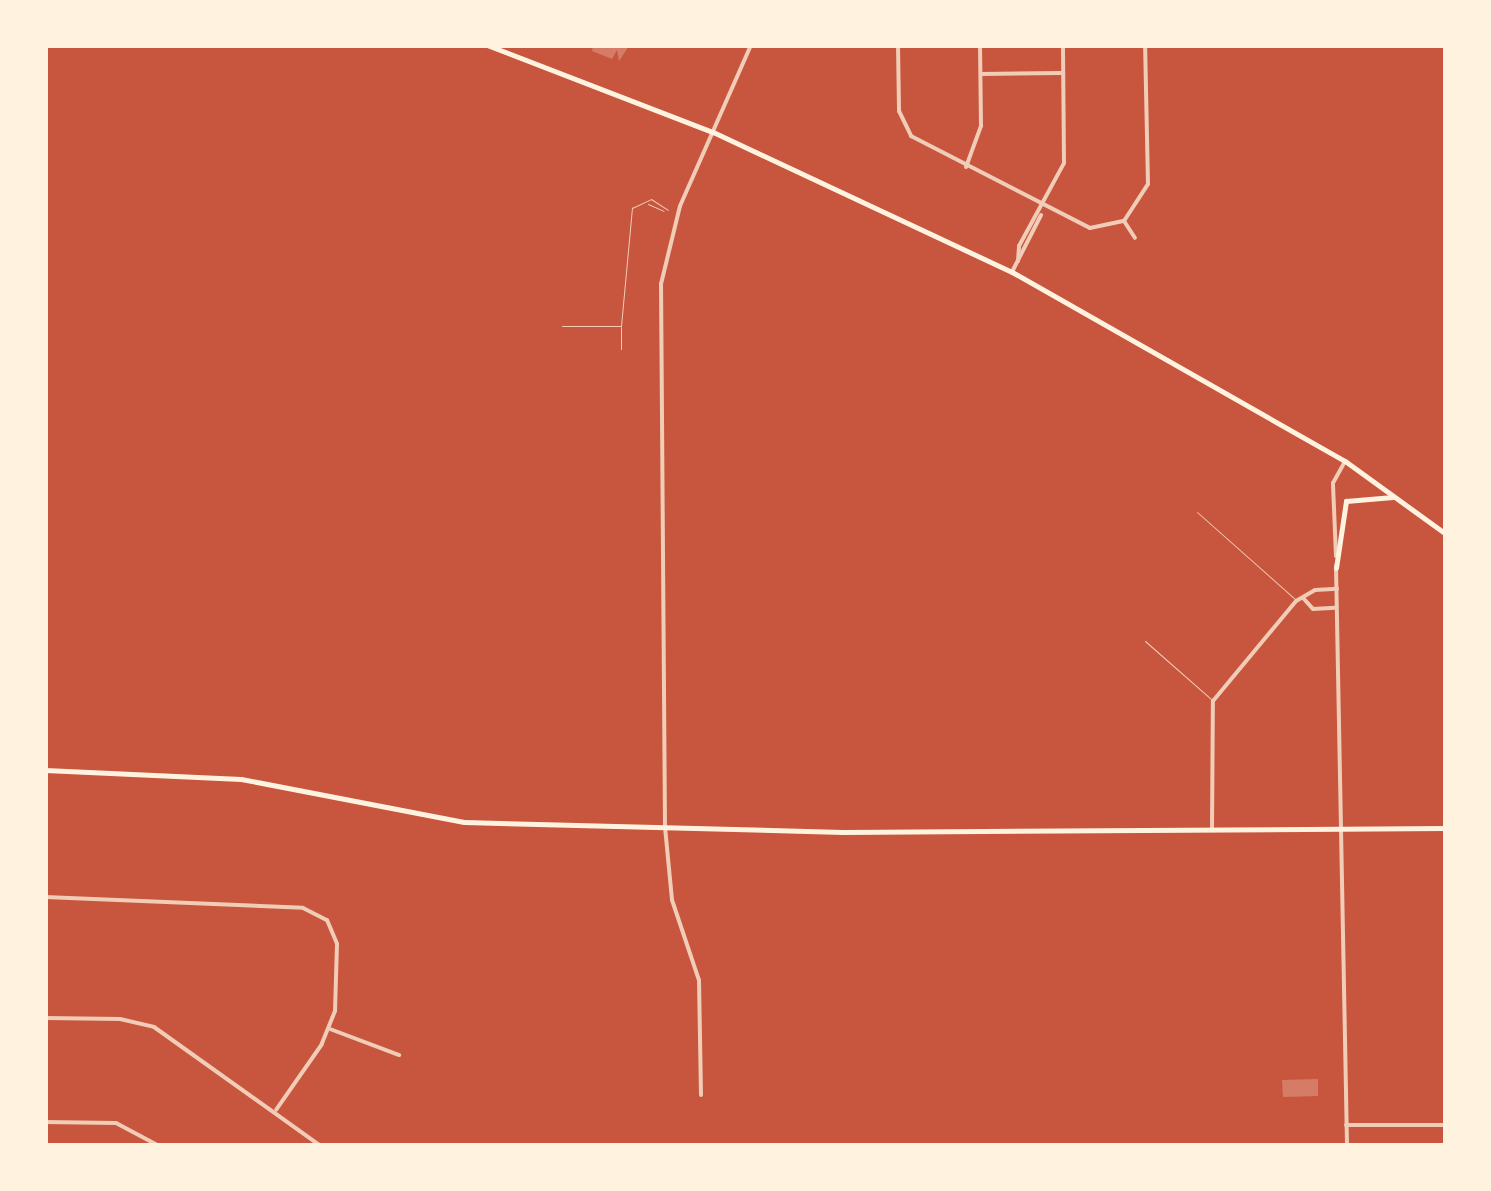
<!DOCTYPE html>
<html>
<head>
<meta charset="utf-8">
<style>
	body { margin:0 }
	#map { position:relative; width:1491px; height:1191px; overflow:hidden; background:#c8553d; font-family:"Crimson Pro",serif }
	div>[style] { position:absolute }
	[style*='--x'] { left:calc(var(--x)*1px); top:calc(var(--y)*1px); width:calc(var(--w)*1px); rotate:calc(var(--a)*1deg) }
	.building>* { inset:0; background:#d67c66 }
	.service>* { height:1px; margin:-0.5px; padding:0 0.5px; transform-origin:0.5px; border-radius:0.5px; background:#f1ccb7 }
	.minor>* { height:4px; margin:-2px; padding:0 2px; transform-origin:2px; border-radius:2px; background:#f1ccb7 }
	.tertiary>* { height:4px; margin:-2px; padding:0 2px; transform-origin:2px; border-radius:2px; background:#f1ccb7 }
	.secondary>* { height:5px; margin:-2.5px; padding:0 2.5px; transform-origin:2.5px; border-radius:2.5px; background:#fff3e0 }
	.trunk>* { height:5px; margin:-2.5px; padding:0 2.5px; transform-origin:2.5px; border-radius:2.5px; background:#fff3e0 }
	span { translate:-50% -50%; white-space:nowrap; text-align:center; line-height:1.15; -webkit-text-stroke:8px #fff3e0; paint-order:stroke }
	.frame { position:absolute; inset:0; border:48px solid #fff3e0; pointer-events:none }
</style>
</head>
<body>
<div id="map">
	<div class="building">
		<div style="clip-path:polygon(593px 45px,627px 45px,627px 49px,619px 61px,617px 50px,612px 59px,592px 51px)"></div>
		<div style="clip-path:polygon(1318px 1079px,1318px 1096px,1283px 1097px,1282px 1080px)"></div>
	</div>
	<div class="service">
		<div style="--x:648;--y:204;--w:17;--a:24"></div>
		<div style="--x:562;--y:326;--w:59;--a:0"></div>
		<div style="--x:621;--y:326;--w:119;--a:-84.7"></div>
		<div style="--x:632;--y:208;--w:21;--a:-25"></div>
		<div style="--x:651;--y:199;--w:20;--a:33"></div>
		<div style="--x:621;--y:327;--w:22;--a:90"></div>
		<div style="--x:1197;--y:512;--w:130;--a:41.6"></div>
		<div style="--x:1145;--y:641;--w:88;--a:41.3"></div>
	</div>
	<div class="minor">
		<div style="--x:898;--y:45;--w:66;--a:89.1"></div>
		<div style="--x:899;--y:111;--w:28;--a:64"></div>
		<div style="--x:911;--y:136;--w:201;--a:27.2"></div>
		<div style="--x:1090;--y:228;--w:35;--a:-12"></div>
		<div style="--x:1124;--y:221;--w:44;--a:-57"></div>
		<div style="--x:1148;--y:184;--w:139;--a:-91.2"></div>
		<div style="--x:981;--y:74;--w:81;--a:-0.7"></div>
		<div style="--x:966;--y:167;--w:44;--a:-69.9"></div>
		<div style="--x:981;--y:126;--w:81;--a:-90.7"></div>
		<div style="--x:1124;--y:221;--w:20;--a:57"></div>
		<div style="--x:1018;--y:261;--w:15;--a:-86"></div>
		<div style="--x:1019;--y:246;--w:94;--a:-61.5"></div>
		<div style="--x:1064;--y:163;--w:118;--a:-90.5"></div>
		<div style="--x:1012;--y:272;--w:64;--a:-63"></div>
		<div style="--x:1304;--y:599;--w:13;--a:48"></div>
		<div style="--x:1313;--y:609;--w:22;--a:-3"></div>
		<div style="--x:665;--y:827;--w:73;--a:84.5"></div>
		<div style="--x:672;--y:900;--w:84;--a:71.4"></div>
		<div style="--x:699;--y:980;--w:115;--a:89"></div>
		<div style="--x:1212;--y:830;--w:129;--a:-89.6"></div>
		<div style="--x:1213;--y:701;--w:130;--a:-50.3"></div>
		<div style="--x:1296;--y:601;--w:22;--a:-30"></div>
		<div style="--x:1315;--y:590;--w:22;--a:-3"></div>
		<div style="--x:45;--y:897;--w:258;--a:2.4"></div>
		<div style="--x:303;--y:908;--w:27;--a:27"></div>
		<div style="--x:327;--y:920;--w:26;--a:67"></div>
		<div style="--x:337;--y:944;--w:67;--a:91.7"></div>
		<div style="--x:335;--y:1011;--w:35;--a:112"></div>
		<div style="--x:322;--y:1044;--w:80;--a:124.9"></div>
		<div style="--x:45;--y:1018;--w:75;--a:0.8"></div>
		<div style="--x:120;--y:1019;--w:35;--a:13"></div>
		<div style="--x:154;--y:1027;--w:205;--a:35.5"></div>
		<div style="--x:330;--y:1029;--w:74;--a:20.6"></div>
		<div style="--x:45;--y:1122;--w:71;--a:0.8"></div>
		<div style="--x:116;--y:1123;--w:49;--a:28.1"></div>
		<div style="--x:1346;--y:1125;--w:100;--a:0"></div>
	</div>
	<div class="tertiary">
		<div style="--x:1336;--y:556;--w:73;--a:-92.4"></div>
		<div style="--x:1333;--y:483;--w:25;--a:-61"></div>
		<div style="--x:1336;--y:566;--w:580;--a:88.91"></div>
		<div style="--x:665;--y:827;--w:543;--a:-90.42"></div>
		<div style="--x:661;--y:284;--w:80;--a:-76.3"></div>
		<div style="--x:680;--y:206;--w:176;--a:-66.2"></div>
	</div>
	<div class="secondary">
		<div style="--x:45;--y:770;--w:196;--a:2.6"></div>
		<div style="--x:241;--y:779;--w:227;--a:10.9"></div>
		<div style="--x:464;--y:822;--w:379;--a:1.5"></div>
		<div style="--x:843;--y:832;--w:603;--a:-0.38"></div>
	</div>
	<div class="trunk">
		<div style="--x:487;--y:45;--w:242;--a:21.1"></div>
		<div style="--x:713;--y:132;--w:330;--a:25.1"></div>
		<div style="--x:1012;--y:272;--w:383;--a:29.6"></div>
		<div style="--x:1345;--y:461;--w:125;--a:35.9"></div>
		<div style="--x:1336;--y:568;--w:68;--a:-81.5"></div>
		<div style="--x:1346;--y:501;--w:47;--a:-4.9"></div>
	</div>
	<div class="frame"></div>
</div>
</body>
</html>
